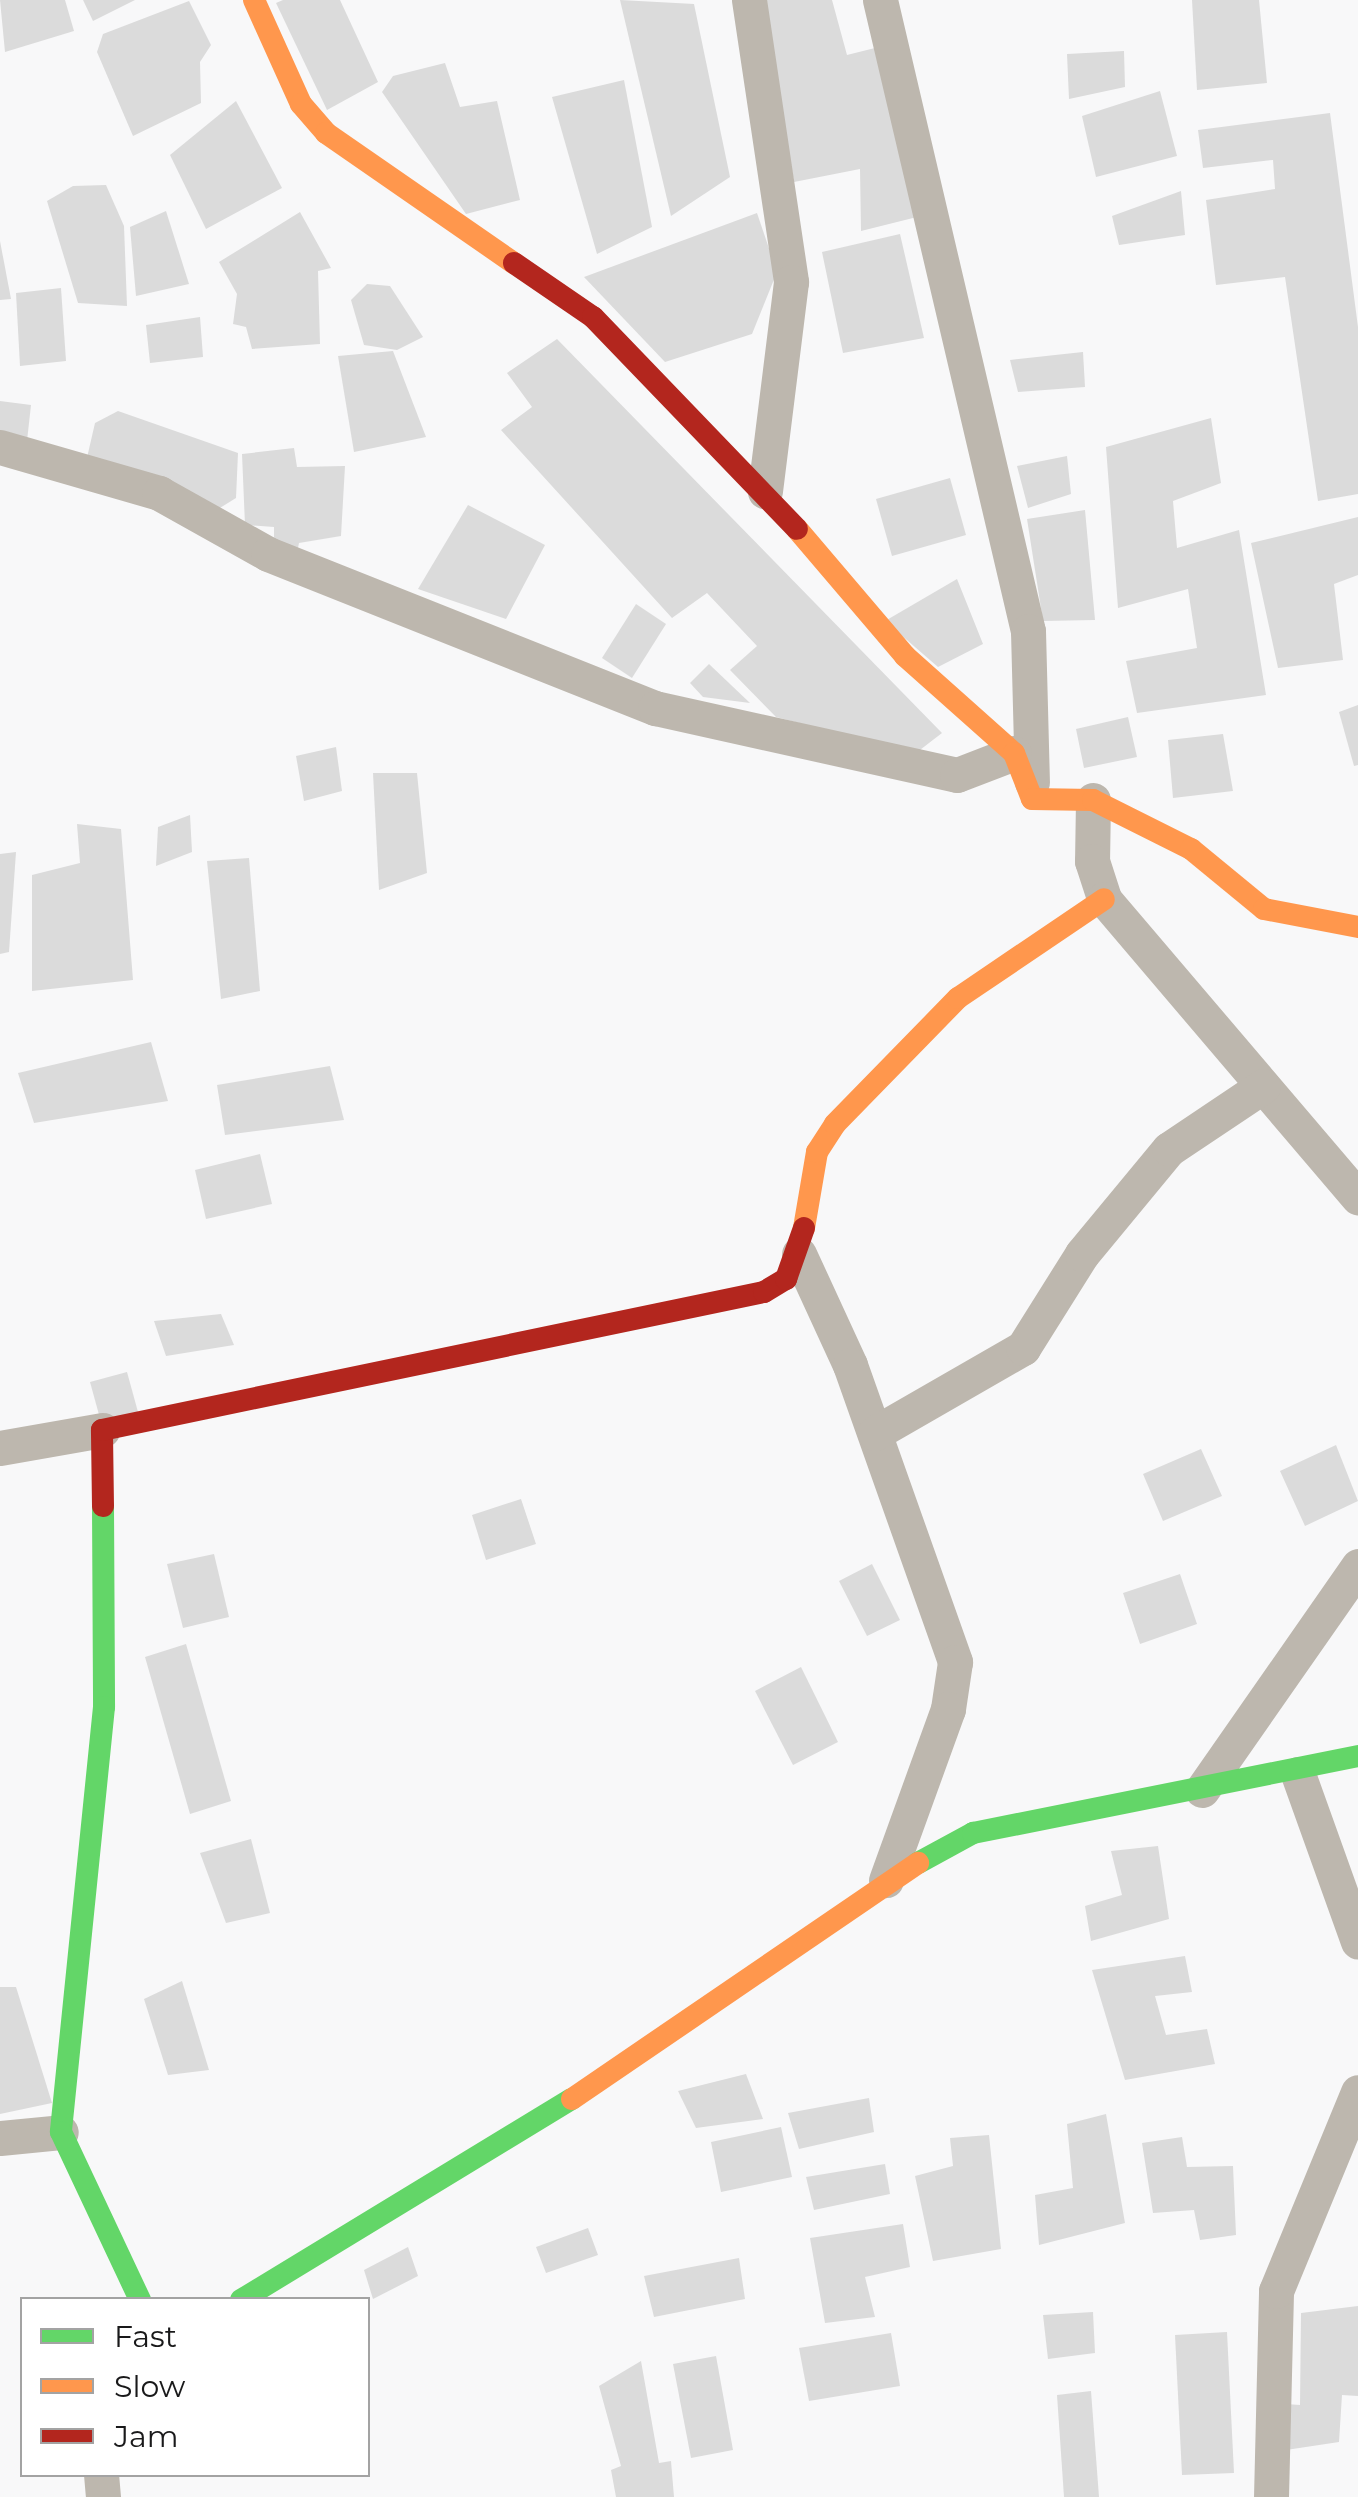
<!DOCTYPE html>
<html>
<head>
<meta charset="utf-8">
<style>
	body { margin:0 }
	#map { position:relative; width:1358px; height:2497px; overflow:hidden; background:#f8f8f9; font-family:Montserrat,sans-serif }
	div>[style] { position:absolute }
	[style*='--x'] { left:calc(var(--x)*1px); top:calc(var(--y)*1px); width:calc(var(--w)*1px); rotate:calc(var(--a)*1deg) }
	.building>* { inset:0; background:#dbdbdb }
	.street>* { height:35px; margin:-17.5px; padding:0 17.5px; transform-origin:17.5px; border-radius:17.5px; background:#bdb7ae }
	.fast>* { height:22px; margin:-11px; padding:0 11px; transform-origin:11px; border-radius:11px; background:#63d668 }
	.slow>* { height:22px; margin:-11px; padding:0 11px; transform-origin:11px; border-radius:11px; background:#ff974d }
	.jam>* { height:22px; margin:-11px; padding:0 11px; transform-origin:11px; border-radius:11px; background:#b3261e }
	span { translate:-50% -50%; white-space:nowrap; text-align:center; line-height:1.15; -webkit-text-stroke:10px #fff; paint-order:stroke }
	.legend { position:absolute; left:20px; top:2297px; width:350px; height:180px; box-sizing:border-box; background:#fff; border:2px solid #a3a3a3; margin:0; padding:12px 18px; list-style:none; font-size:30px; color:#19191a }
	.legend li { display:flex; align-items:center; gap:20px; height:50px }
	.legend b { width:50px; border:2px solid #a3a3a3 }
</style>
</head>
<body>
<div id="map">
	<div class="building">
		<div style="clip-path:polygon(0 0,65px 0,74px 31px,5px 52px)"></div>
		<div style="clip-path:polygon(83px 0,135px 0,93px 21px)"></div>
		<div style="clip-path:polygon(283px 0,340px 0,378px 82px,327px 110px,276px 3px)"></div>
		<div style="clip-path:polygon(620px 0,694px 4px,730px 177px,671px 216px)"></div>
		<div style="clip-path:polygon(763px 0,832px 0,847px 55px,887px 45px,925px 215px,861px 231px,860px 169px,794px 182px)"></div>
		<div style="clip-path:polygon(1192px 0,1259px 0,1267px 83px,1197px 90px)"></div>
		<div style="clip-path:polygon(189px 1px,211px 45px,200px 62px,201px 103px,133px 136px,97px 52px,103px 34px)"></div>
		<div style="clip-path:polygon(1124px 51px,1125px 87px,1069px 99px,1067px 54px)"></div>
		<div style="clip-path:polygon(445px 63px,460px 107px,497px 101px,520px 200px,466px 214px,382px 92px,393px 76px)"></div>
		<div style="clip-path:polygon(624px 80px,652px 227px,597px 254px,552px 97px)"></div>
		<div style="clip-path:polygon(1160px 91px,1177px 156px,1096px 177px,1082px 116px)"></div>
		<div style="clip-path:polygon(236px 101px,282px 188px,206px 229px,170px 155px)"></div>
		<div style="clip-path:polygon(1330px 113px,1358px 327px,1358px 494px,1318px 501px,1285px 277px,1216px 285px,1206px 200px,1275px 189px,1273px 160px,1203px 168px,1198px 130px)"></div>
		<div style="clip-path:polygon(106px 185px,124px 226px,127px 306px,78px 303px,47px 201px,73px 186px)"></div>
		<div style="clip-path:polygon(1181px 191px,1185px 235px,1119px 245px,1112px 216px)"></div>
		<div style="clip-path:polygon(166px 211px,189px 284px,136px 296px,130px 227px)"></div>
		<div style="clip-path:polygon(300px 212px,331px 268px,318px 271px,320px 344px,252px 349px,246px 327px,233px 324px,237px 294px,219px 262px)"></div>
		<div style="clip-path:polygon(757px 213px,777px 272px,752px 334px,665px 362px,584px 277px)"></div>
		<div style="clip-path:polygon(900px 234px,924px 338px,843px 353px,822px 252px)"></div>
		<div style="clip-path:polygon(0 241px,11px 299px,0 300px)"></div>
		<div style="clip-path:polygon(367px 284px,390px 286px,423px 337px,397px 350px,364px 345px,351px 300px)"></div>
		<div style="clip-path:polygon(61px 288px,66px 361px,20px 366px,16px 293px)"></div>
		<div style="clip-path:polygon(200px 317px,203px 357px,150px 363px,146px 325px)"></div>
		<div style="clip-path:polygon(557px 339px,942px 733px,916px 753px,776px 717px,730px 670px,757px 646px,707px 593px,672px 618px,501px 430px,532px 407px,507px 373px)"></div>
		<div style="clip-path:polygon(393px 351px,426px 437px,354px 452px,338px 356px)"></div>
		<div style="clip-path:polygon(1083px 352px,1085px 387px,1018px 392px,1010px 360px)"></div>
		<div style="clip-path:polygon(0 401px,31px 405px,27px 441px,0 438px)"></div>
		<div style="clip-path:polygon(118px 411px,238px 453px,236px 498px,215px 511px,86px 462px,95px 423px)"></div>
		<div style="clip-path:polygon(1211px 418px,1221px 483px,1173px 501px,1177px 548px,1239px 530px,1266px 695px,1137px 713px,1126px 661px,1197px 648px,1188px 589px,1118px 608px,1106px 447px)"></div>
		<div style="clip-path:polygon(294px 448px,297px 467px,345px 466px,341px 536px,299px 543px,296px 558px,274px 555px,274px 527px,245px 525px,242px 454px)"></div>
		<div style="clip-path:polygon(1067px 456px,1071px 494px,1028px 508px,1017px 466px)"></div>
		<div style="clip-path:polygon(950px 478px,966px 535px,892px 556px,876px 499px)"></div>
		<div style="clip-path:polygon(468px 505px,545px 545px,506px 619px,418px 589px)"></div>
		<div style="clip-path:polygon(1085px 510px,1095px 620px,1043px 621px,1027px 519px)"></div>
		<div style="clip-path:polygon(1358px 517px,1358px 575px,1334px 584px,1343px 660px,1278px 668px,1251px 543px)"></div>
		<div style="clip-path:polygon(957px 579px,983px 644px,938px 667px,885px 621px)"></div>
		<div style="clip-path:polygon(636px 604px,666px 624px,632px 678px,602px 658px)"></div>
		<div style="clip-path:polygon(709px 664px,750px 703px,703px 697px,690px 683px)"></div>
		<div style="clip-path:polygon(1358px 705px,1358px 765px,1354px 766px,1339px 712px)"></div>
		<div style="clip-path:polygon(1128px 717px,1137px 757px,1084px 768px,1076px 729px)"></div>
		<div style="clip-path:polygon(1223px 734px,1233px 791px,1173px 798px,1168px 740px)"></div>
		<div style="clip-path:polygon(336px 747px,342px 791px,304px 801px,296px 756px)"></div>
		<div style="clip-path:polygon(373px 773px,417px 773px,427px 873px,379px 890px)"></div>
		<div style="clip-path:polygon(190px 815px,192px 852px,156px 866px,158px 827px)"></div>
		<div style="clip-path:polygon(77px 824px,121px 829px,133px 980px,32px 991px,32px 875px,80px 863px)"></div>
		<div style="clip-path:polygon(16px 852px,9px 952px,0 954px,0 854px)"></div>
		<div style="clip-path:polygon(249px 858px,260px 991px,221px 999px,207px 861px)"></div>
		<div style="clip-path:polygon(151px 1042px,168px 1101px,34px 1123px,18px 1073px)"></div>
		<div style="clip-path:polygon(330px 1066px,344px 1120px,225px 1135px,217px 1085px)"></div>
		<div style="clip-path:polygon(260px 1154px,272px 1204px,206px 1219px,195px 1170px)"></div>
		<div style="clip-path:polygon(221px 1314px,234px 1345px,166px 1356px,154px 1321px)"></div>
		<div style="clip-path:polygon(127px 1372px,138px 1412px,101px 1422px,90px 1382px)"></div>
		<div style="clip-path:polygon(1336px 1445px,1358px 1501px,1305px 1526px,1280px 1471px)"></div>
		<div style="clip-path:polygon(1201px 1449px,1222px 1496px,1163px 1521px,1143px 1474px)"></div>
		<div style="clip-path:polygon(521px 1499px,536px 1544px,486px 1560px,472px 1515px)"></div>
		<div style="clip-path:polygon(214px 1554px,229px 1617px,183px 1628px,167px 1564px)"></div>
		<div style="clip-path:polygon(872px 1564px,900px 1620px,867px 1636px,839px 1581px)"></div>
		<div style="clip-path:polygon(1180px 1574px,1197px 1624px,1140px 1644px,1123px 1593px)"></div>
		<div style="clip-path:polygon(186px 1644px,231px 1801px,190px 1814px,145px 1657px)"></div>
		<div style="clip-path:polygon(801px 1667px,838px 1742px,793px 1765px,755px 1691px)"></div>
		<div style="clip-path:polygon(251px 1839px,270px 1913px,226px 1923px,200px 1853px)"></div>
		<div style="clip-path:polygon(1158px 1846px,1169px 1919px,1091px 1941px,1085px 1906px,1122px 1895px,1111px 1851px)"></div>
		<div style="clip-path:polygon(1185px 1956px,1192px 1992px,1155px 1996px,1166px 2035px,1207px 2029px,1215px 2064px,1125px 2080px,1092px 1970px)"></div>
		<div style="clip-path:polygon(182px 1981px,209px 2070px,168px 2075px,144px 1999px)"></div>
		<div style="clip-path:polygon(0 1987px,16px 1987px,52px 2103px,0 2114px)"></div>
		<div style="clip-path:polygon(746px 2074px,763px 2119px,696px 2128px,678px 2091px)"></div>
		<div style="clip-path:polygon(869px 2098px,874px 2132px,799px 2149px,788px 2113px)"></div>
		<div style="clip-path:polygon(1106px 2114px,1125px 2223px,1039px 2245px,1035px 2195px,1073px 2188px,1067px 2124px)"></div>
		<div style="clip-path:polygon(781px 2127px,792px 2177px,721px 2192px,711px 2142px)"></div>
		<div style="clip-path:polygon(989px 2135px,1001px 2249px,933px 2261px,915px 2176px,953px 2166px,950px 2138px)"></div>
		<div style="clip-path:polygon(1182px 2137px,1187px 2167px,1233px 2166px,1236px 2235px,1200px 2240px,1194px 2210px,1153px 2213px,1142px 2143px)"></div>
		<div style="clip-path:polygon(885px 2164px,890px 2194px,814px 2210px,806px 2177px)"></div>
		<div style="clip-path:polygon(903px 2224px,910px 2267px,865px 2277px,875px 2317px,825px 2323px,810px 2238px)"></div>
		<div style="clip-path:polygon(588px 2228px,598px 2255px,546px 2273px,536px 2247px)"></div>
		<div style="clip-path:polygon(408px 2247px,418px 2276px,373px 2299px,364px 2270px)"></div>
		<div style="clip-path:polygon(739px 2258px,745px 2299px,654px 2317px,644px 2276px)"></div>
		<div style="clip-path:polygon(1358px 2306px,1358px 2396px,1342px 2395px,1339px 2442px,1286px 2450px,1286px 2404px,1300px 2405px,1301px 2313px)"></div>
		<div style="clip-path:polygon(1093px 2312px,1095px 2353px,1048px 2359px,1043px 2315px)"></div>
		<div style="clip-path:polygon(1227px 2332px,1234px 2473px,1182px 2475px,1175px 2335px)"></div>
		<div style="clip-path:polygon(891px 2333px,900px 2386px,809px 2401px,799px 2348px)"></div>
		<div style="clip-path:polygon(716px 2356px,733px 2450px,691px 2458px,673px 2364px)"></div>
		<div style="clip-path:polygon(641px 2361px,659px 2463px,671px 2461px,674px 2497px,616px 2497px,611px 2470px,621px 2466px,599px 2386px)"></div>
		<div style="clip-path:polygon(1091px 2391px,1099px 2497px,1064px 2497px,1057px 2395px)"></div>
	</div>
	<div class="street">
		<div style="--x:749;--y:0;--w:285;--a:81.5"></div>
		<div style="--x:791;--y:282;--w:211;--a:97.1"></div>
		<div style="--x:880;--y:0;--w:648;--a:76.8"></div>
		<div style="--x:1028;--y:631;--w:151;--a:88.5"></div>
		<div style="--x:0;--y:447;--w:166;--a:16.1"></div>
		<div style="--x:159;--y:493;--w:125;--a:29.2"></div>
		<div style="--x:268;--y:554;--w:417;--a:21.7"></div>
		<div style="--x:655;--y:708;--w:309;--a:12.5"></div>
		<div style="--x:957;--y:775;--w:61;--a:-21.1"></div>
		<div style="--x:1093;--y:800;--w:61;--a:90.9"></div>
		<div style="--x:1092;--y:861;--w:40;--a:72"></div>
		<div style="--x:1104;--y:899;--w:392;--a:49.6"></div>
		<div style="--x:799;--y:1254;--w:122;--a:65.3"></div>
		<div style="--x:850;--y:1365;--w:315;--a:70.5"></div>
		<div style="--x:955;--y:1662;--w:48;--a:98.5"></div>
		<div style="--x:948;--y:1709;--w:182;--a:109.9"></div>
		<div style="--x:875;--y:1433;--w:171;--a:-29.9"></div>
		<div style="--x:1023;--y:1348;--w:111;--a:-57.9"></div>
		<div style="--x:1082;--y:1254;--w:136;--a:-50.4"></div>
		<div style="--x:1169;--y:1149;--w:113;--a:-33.8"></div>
		<div style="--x:0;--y:1448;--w:104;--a:-10"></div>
		<div style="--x:1298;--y:1774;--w:178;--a:70.3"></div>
		<div style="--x:1202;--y:1790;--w:273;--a:-55.1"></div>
		<div style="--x:0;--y:2138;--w:61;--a:-5.6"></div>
		<div style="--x:101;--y:2474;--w:23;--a:85"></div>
		<div style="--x:1271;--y:2497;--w:206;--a:-88.6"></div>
		<div style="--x:1276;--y:2291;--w:215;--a:-67.6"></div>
	</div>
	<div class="fast">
		<div style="--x:103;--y:1506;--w:201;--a:89.7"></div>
		<div style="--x:104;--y:1707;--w:427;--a:95.8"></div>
		<div style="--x:61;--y:2132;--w:186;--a:64.8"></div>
		<div style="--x:918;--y:1863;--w:63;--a:-28.6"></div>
		<div style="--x:973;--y:1833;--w:393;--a:-11.3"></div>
		<div style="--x:241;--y:2300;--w:387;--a:-31.3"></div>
	</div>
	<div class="slow">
		<div style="--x:254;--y:0;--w:114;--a:65.7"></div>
		<div style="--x:301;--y:104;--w:38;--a:49"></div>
		<div style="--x:326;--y:133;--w:229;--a:34.7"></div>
		<div style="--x:797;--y:529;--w:167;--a:49.6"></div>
		<div style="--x:905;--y:656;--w:146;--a:41.7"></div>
		<div style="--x:1014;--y:753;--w:49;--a:68.6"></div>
		<div style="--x:1032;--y:799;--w:61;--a:0.9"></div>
		<div style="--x:1093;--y:800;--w:110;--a:26.6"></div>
		<div style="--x:1191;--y:849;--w:94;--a:39.4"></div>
		<div style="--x:1264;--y:909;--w:96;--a:10.8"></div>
		<div style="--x:804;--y:1228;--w:77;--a:-80.3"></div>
		<div style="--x:817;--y:1152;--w:33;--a:-57"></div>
		<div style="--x:835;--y:1124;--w:176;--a:-45.7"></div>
		<div style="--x:958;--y:998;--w:176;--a:-34.1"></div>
		<div style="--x:572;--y:2099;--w:419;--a:-34.3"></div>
	</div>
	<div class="jam">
		<div style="--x:514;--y:263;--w:96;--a:34.4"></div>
		<div style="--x:593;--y:317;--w:294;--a:46.1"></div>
		<div style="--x:103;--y:1506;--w:76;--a:-90.8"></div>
		<div style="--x:102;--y:1430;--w:676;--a:-11.78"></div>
		<div style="--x:764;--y:1292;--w:26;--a:-31"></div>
		<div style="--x:786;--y:1279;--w:54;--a:-70.6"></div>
	</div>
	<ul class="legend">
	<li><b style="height:12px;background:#63d668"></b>Fast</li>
	<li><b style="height:12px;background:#ff974d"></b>Slow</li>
	<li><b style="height:12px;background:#b3261e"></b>Jam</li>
	</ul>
</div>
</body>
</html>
